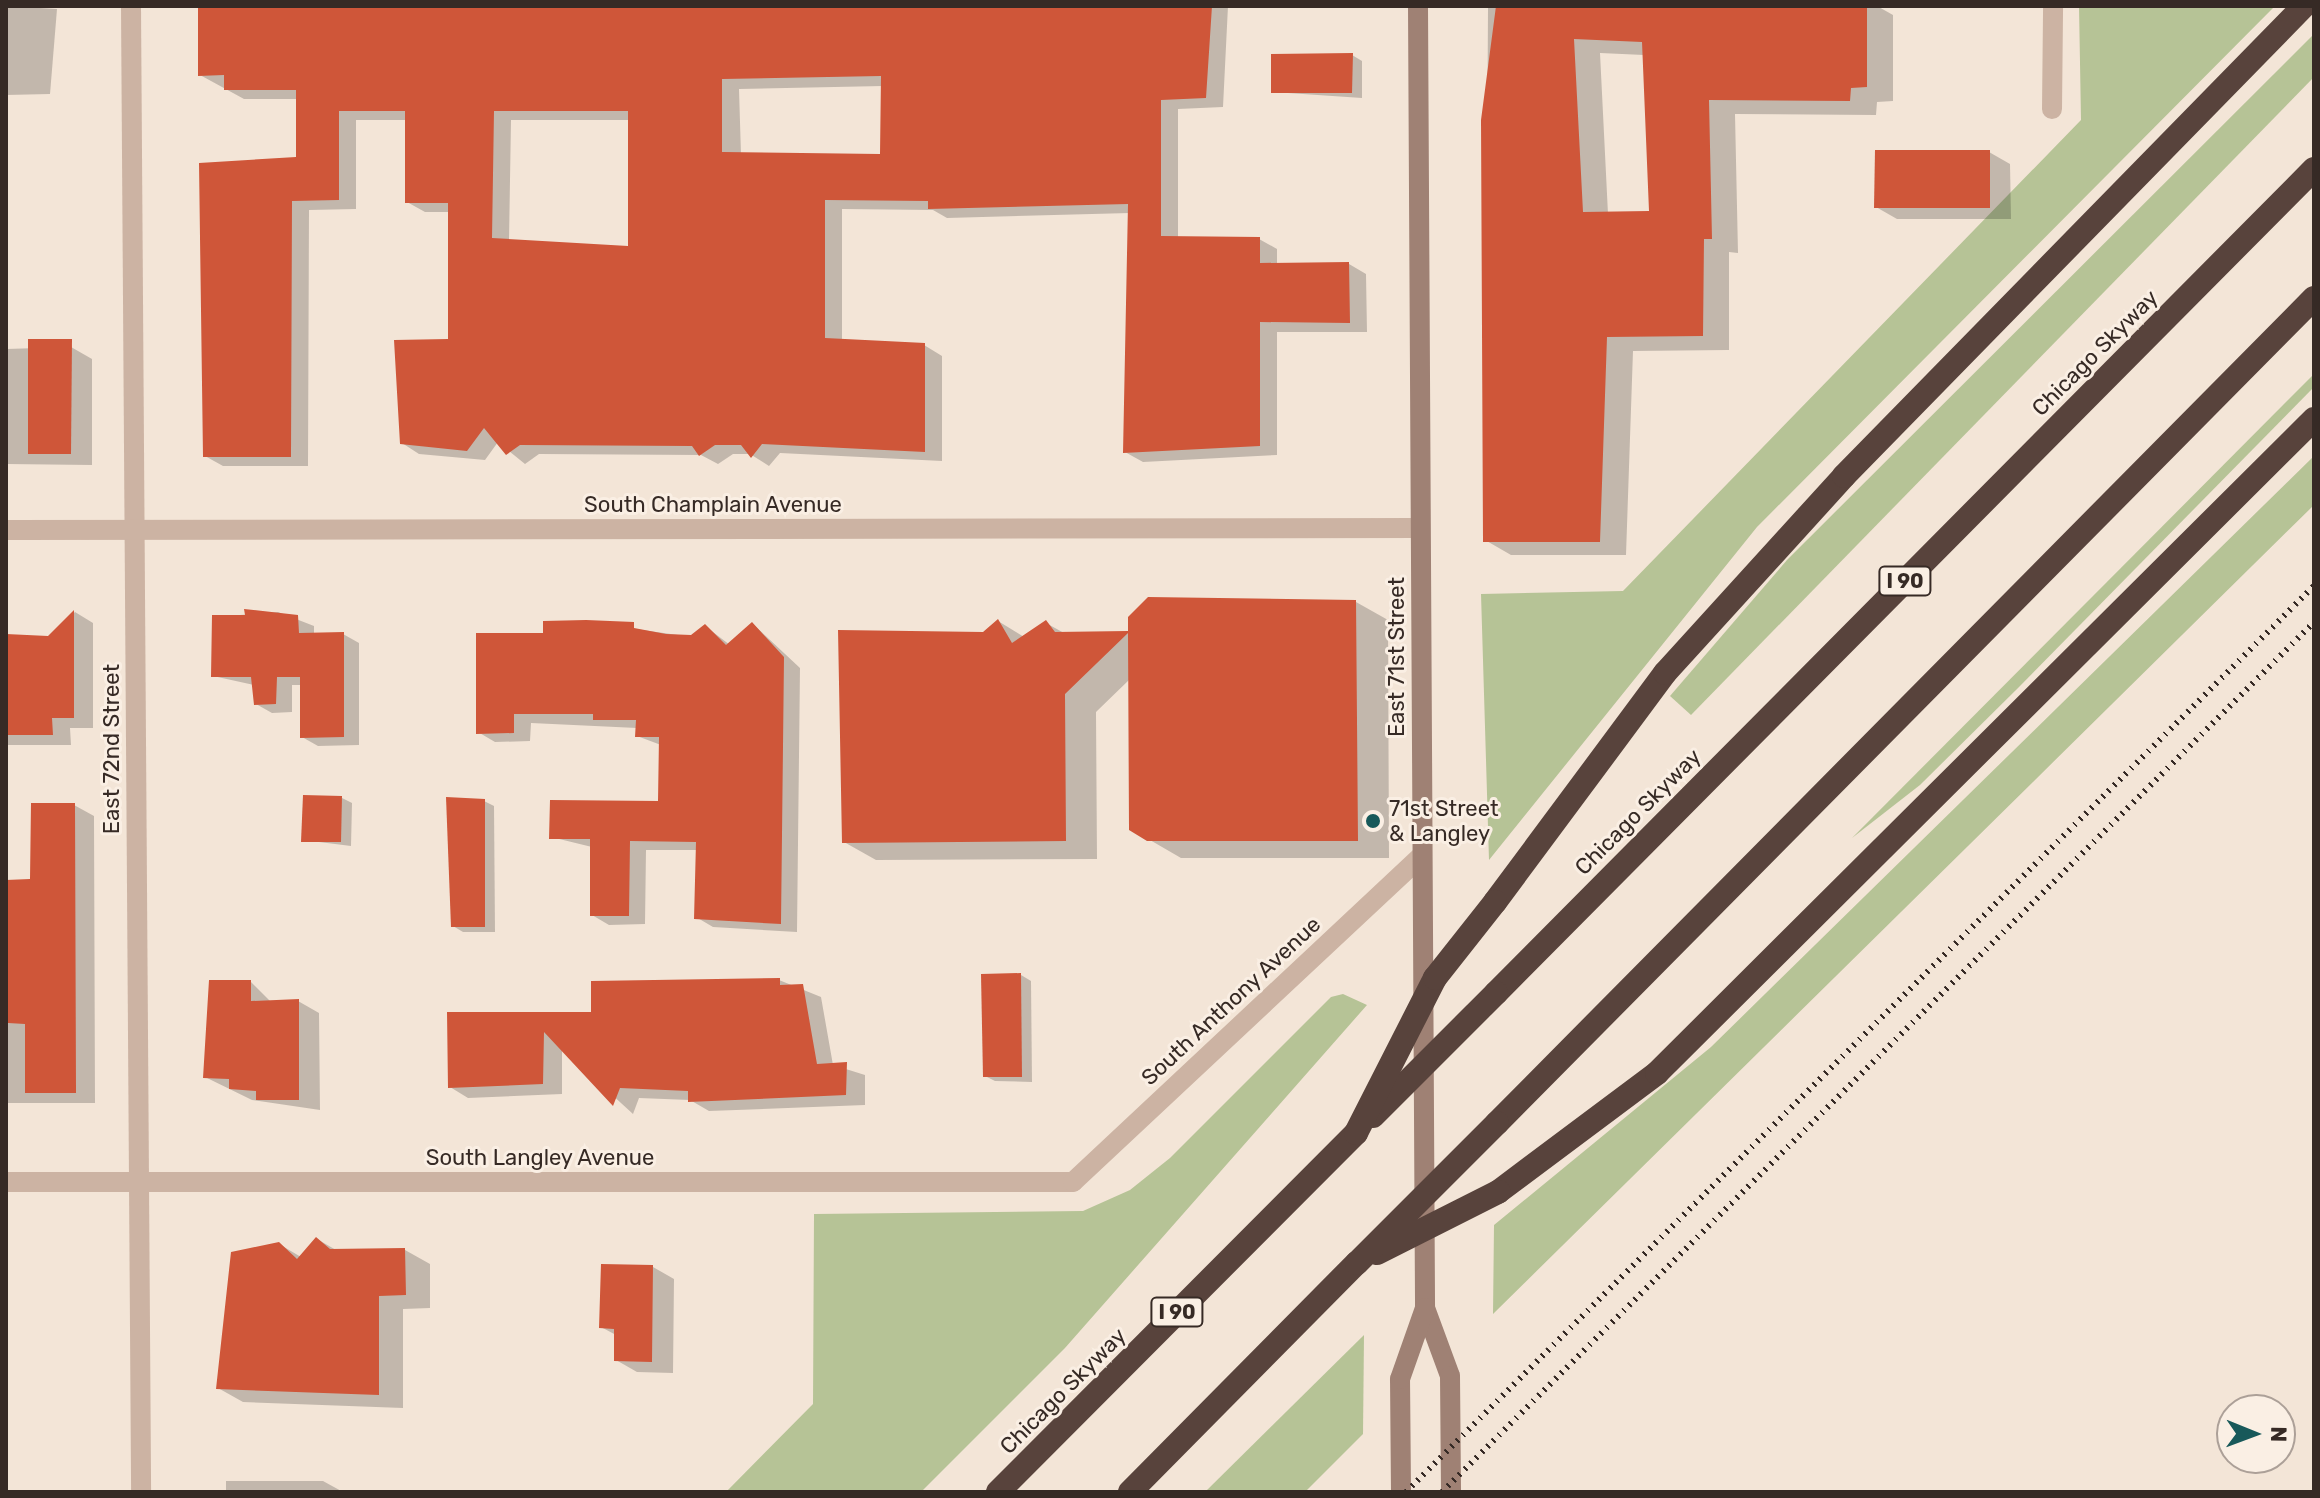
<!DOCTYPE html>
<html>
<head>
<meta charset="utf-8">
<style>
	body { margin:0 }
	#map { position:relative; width:2320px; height:1498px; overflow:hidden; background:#f3e5d7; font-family:Rubik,sans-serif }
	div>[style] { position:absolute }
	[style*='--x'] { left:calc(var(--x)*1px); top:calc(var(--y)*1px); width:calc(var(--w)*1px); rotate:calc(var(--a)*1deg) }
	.green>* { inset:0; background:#b6c396 }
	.shadow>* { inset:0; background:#0003 }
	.building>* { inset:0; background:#cf5639 }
	.street>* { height:20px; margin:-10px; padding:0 10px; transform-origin:10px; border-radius:10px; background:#ccb3a3 }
	.secondary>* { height:20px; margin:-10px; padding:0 10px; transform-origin:10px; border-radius:10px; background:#9f8174 }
	.highway>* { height:24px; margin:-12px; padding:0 12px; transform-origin:12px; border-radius:12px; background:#58433c }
	.rail>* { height:6px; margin-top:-3px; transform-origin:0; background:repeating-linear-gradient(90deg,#362a25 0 2px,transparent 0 8px) }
	.highway-bridge>* { height:24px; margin:-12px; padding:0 12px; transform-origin:12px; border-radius:12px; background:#58433c }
	.dots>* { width:22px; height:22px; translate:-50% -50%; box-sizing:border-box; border:4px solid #faefe4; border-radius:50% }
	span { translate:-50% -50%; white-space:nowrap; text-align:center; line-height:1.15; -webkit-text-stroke:6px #faefe4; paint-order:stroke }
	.shield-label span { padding:2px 6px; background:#faefe4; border:2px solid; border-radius:6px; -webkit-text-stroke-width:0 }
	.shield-label { font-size:20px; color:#362a25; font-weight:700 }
	.street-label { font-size:22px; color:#362a25 }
	.poi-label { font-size:22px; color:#362a25 }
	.left { translate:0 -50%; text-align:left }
	.frame { position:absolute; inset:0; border:8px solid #362a25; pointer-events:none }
	.north { position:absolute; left:2216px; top:1394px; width:80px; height:80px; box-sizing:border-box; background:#faefe4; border:2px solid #aca098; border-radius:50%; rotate:91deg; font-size:22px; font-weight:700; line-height:32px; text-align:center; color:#362a25 }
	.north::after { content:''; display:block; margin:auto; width:28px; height:36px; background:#18595a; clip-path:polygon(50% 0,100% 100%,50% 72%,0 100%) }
</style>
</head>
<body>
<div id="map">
	<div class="green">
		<div style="clip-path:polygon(2079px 6px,2275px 6px,1757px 527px,1489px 860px,1481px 594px,1623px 591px,2081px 120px)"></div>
		<div style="clip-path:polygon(2314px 34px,2314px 77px,1691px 715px,1670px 696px,1787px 560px)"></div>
		<div style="clip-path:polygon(2314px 374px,2314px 387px,2019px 687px,1920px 785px,1852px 838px)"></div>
		<div style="clip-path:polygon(2314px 456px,2314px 505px,1493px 1314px,1494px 1225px,1711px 1047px)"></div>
		<div style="clip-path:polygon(1343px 994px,1367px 1005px,1065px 1348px,921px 1492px,726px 1492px,813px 1404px,814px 1214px,1083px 1211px,1130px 1190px,1170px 1158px,1331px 997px)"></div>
		<div style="clip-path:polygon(1364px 1335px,1363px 1434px,1305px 1492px,1205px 1492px)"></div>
	</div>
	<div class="shadow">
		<div style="clip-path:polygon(6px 6px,57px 9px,50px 94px,6px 95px)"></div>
		<div style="clip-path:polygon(evenodd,200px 6px,1228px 6px,1223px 107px,1178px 109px,1178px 238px,1259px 239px,1277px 249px,1277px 264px,1349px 264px,1366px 274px,1367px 332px,1277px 332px,1277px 455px,1143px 462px,1125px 452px,1130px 213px,947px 218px,933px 210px,842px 209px,842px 341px,924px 345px,942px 356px,942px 461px,780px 453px,769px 466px,750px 454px,733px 454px,718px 464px,701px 455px,539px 454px,525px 464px,498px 442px,485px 460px,419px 454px,402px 443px,450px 341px,450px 212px,425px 212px,407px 202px,407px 120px,356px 120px,356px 209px,309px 210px,308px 466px,223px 466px,205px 456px,298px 158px,298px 99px,244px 99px,200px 75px,200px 6px,883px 86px,882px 156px,741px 155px,739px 89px,883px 86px,200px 6px,511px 120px,630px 120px,630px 248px,509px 241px,511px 120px)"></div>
		<div style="clip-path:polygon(evenodd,1488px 6px,1877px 6px,1893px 15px,1893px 101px,1877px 102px,1876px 115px,1735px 114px,1738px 253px,1729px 252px,1729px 350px,1633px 351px,1626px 555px,1511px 555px,1485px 540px,1488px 6px,1600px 53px,1644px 55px,1651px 213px,1608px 214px,1600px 53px)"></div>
		<div style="clip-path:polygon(1352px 55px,1362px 61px,1362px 98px,1273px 92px)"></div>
		<div style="clip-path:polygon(1989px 152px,2010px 164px,2011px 219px,1897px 219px,1876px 207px)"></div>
		<div style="clip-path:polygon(71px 347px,92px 359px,92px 465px,6px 464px,6px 349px)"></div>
		<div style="clip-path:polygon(1356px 602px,1388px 620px,1389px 858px,1181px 858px,1131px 829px,1130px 679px,1096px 712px,1097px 859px,876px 860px,844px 842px,998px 621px,1024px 637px,1046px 623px,1064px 633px,1130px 633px)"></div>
		<div style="clip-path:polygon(75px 612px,93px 623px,93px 728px,70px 728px,71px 745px,6px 745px,6px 636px,49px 638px)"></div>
		<div style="clip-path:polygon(278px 612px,314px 626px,314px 634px,343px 634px,359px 643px,359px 745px,318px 746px,302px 737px,302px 685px,292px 685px,292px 712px,272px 713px,256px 704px,254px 685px,213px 676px,214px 617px)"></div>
		<div style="clip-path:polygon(586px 622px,692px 637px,705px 626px,730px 645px,753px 624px,800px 668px,797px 932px,713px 927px,696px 917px,698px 850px,646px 850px,645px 924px,609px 925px,592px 915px,592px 847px,551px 837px,660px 803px,661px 745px,637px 736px,637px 728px,531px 723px,530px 741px,495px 742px,478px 732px,545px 635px)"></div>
		<div style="clip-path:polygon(342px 798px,352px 803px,351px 846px,303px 840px)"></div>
		<div style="clip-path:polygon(484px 801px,494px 806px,495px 932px,463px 932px,453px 926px)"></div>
		<div style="clip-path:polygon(74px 805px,94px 816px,95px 1103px,6px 1103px,6px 880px,32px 881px)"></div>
		<div style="clip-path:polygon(1021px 975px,1031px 981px,1032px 1082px,995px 1081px,985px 1076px)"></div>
		<div style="clip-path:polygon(779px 980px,821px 997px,833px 1065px,865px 1075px,865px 1105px,709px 1111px,690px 1100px,639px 1098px,633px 1114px,562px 1049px,562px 1094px,468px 1098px,450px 1087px,449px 1014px,593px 1014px)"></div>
		<div style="clip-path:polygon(251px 982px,271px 1002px,298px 1001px,319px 1013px,320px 1110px,252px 1100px,205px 1077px)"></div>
		<div style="clip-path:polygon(317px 1239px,336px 1250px,405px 1250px,430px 1264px,430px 1308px,403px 1309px,403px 1408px,243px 1402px,218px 1388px,279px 1244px,301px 1257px)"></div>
		<div style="clip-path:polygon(653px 1267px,674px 1279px,673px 1373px,637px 1372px,616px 1360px,616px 1335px,601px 1327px)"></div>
		<div style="clip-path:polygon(226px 1481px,323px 1481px,343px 1492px,226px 1492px)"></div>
	</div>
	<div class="building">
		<div style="clip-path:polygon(evenodd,198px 6px,1212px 6px,1206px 98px,1161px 100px,1161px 236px,1260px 237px,1260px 263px,1349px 262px,1350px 323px,1260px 322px,1260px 446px,1123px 453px,1128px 204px,928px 209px,928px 201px,825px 200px,825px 338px,925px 343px,925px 452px,762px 444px,751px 458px,741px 445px,715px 445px,699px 456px,692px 446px,520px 445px,506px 455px,484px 428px,467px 451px,400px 444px,394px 340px,448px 339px,448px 203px,405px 203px,405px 111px,339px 111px,339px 200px,292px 201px,291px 457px,203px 457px,199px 163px,296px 157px,296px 90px,224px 90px,224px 75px,198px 76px,198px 6px,881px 76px,880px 154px,722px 152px,722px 79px,881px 76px,198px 6px,494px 111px,628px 111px,628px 246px,492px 238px,494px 111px)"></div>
		<div style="clip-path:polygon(evenodd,1496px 6px,1867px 6px,1867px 87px,1851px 88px,1850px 101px,1709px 100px,1712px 239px,1704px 239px,1703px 336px,1607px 337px,1600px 542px,1483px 542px,1481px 120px,1496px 6px,1574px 39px,1642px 42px,1649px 211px,1583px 212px,1574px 39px)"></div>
		<div style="clip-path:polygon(1353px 53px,1352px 93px,1271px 93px,1271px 54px)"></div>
		<div style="clip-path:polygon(1875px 150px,1990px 150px,1990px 208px,1874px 208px)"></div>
		<div style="clip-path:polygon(28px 339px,72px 339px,71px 454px,28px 454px)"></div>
		<div style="clip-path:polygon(1148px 597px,1356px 600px,1358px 841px,1147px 841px,1129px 830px,1128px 633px,1065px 694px,1066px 841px,842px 843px,838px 630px,983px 632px,998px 619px,1012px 643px,1046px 620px,1055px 632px,1128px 631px,1128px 617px)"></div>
		<div style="clip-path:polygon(244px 609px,298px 615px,299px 633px,344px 632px,344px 737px,300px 738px,300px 677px,277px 677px,276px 704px,254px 705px,251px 677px,211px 677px,212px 615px,245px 615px)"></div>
		<div style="clip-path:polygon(74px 610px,74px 718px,52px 718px,53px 735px,6px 735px,6px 634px,48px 636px)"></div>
		<div style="clip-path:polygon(586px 620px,634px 622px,634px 628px,666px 634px,691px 635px,705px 624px,726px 645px,752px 622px,784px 657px,781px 924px,694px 919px,696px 842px,630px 841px,629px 916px,590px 916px,590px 839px,549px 839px,550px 800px,658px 801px,659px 737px,635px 737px,636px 720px,593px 720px,593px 714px,514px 714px,514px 733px,476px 734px,476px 633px,543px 633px,543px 621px)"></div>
		<div style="clip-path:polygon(303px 795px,342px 796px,341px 842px,301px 842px)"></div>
		<div style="clip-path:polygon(446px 797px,485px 799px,485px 927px,451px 927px)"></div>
		<div style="clip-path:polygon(31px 803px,75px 803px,76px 1093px,25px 1093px,25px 1024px,8px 1023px,6px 880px,30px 879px)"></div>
		<div style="clip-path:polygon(1021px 973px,1022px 1077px,983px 1077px,981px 974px)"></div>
		<div style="clip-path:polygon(780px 978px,780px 985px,803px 984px,817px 1064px,847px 1062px,846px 1095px,688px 1102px,688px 1091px,620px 1088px,613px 1106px,544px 1032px,543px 1084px,448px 1088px,447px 1012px,591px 1012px,591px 981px)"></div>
		<div style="clip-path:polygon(209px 980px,251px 980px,251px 1001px,299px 999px,299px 1100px,256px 1100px,256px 1091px,229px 1089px,229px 1079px,203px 1078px)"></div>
		<div style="clip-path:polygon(316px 1237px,330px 1249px,405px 1248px,406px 1295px,379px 1296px,379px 1395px,216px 1389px,231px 1252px,279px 1242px,297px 1259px)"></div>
		<div style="clip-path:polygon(601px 1264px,653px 1265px,652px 1362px,614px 1361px,614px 1329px,599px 1328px)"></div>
	</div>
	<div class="street">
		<div style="--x:131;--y:6;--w:1486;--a:89.61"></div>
		<div style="--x:2052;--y:109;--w:103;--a:-89.4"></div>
		<div style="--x:6;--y:530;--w:1414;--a:-0.08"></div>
		<div style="--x:6;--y:1182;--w:1067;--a:0"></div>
		<div style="--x:1073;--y:1182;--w:478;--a:-43.1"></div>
	</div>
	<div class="secondary">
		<div style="--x:1418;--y:6;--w:1302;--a:89.69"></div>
		<div style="--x:1425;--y:1308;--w:72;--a:69.8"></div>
		<div style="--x:1450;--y:1376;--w:116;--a:89.5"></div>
		<div style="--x:1401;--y:1492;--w:113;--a:-90.5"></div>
		<div style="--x:1400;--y:1379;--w:75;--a:-70.6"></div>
	</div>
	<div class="highway">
		<div style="--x:1495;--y:902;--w:285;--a:-53.4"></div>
		<div style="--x:1665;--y:673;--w:266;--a:-47.7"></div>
		<div style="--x:1844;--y:476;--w:658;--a:-45.62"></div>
		<div style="--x:1496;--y:993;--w:1161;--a:-45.21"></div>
		<div style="--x:1497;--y:1123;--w:1161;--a:-45.28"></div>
		<div style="--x:1498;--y:1192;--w:199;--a:-36.8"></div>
		<div style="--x:1657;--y:1073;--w:927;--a:-44.87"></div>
		<div style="--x:998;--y:1492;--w:507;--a:-45.08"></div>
		<div style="--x:1130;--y:1492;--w:322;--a:-45.3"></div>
	</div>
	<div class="rail">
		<div style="--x:1406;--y:1492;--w:1283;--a:-44.94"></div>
		<div style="--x:1442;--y:1492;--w:1232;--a:-44.93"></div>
	</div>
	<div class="highway-bridge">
		<div style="--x:1373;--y:1116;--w:174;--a:-45"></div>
		<div style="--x:1356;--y:1133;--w:174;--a:-63"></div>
		<div style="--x:1435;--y:978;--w:97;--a:-51.7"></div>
		<div style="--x:1377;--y:1253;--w:136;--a:-26.8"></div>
		<div style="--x:1357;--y:1263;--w:198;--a:-45"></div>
	</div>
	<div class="dots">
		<div style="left:1373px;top:821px;background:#18595a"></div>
	</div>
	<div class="shield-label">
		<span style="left:1905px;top:581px">I 90</span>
		<span style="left:1177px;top:1312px">I 90</span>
	</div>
	<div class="street-label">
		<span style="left:2095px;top:353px;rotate:-45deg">Chicago Skyway</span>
		<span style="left:713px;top:505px">South Champlain Avenue</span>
		<span style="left:1397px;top:657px;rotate:-90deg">East 71st Street</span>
		<span style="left:112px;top:749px;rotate:-90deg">East 72nd Street</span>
		<span style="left:1638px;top:812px;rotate:-45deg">Chicago Skyway</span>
		<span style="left:1231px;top:1001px;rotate:-43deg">South Anthony Avenue</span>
		<span style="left:540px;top:1158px">South Langley Avenue</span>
		<span style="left:1063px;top:1391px;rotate:-45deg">Chicago Skyway</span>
	</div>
	<div class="poi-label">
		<span class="left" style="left:1389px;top:821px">71st Street<br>&amp; Langley</span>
	</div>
	<div class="frame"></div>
	<div class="north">N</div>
</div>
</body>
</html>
